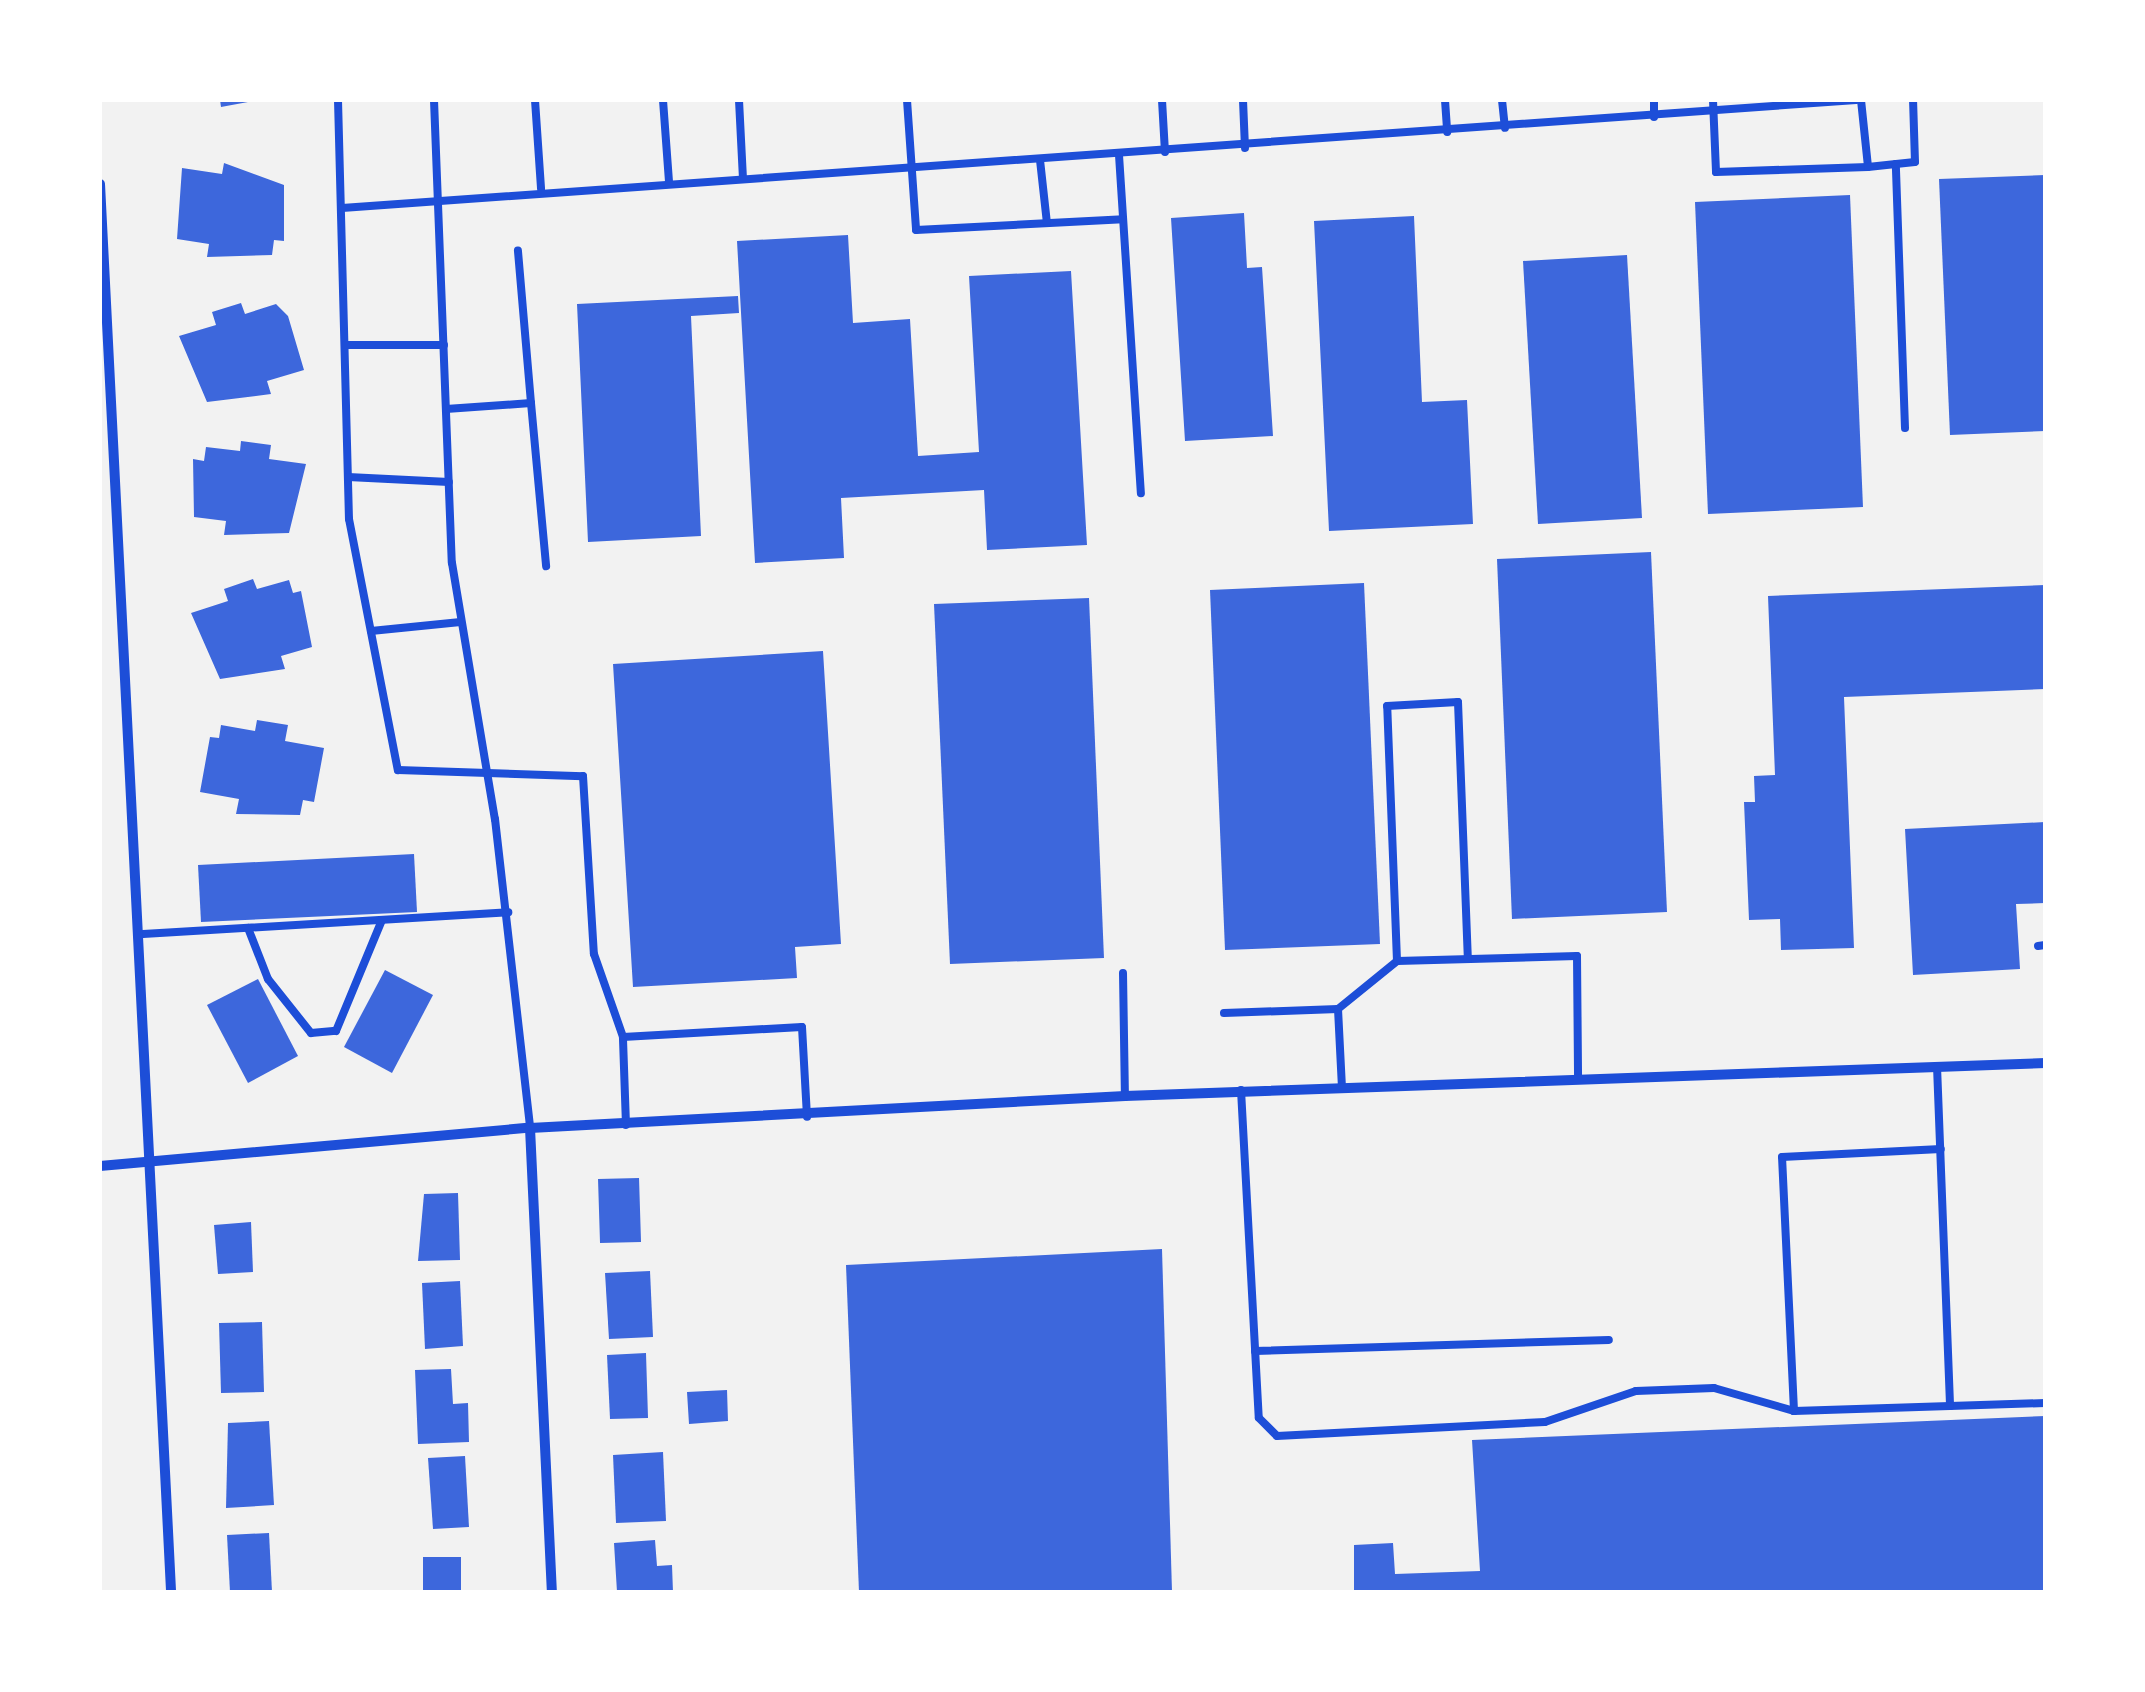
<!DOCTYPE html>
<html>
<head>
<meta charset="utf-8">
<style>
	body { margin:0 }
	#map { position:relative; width:2145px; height:1692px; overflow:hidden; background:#f2f2f2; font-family:"Times New Roman",serif }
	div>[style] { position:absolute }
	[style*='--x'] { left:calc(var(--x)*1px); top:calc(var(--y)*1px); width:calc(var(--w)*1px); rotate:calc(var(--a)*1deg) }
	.building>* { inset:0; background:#3d67dc }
	.service>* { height:8px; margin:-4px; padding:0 4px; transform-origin:4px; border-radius:4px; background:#1d4ed8 }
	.minor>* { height:10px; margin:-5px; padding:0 5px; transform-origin:5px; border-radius:5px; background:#1d4ed8 }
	span { translate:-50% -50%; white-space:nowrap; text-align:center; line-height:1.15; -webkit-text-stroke:10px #fff; paint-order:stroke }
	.frame { position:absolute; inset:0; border:102px solid #fff; pointer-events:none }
</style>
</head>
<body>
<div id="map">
	<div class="building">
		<div style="clip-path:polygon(220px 100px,247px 100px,248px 102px,221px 107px)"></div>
		<div style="clip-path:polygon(224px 163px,284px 185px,284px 241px,274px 240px,272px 255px,207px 257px,209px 244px,177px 239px,182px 168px,222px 174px)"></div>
		<div style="clip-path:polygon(2045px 175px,2045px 431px,1950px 435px,1939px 179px)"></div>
		<div style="clip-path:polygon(1850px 195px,1863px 507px,1708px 514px,1695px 202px)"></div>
		<div style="clip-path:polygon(1244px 213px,1247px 268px,1262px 267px,1273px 436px,1185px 441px,1171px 218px)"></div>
		<div style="clip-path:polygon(1414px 216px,1422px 402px,1467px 400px,1473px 524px,1329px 531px,1314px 221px)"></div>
		<div style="clip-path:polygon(848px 235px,853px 323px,910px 319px,918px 456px,979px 452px,969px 276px,1071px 271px,1087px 545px,987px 550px,984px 490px,841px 498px,844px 558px,755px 563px,737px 241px)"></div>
		<div style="clip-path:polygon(1627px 255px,1642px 518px,1538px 524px,1523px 261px)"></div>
		<div style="clip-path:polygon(738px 296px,739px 313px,691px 316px,701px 536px,588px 542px,577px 304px)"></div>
		<div style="clip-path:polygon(241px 303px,245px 314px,276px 304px,288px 316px,304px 370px,267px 381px,271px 394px,207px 402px,179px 336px,216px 325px,212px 312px)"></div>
		<div style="clip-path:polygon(241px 441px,271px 445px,269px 459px,306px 464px,289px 533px,224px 535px,226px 521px,194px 517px,193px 459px,204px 461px,206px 447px,240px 451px)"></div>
		<div style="clip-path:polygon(1651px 552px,1667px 912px,1512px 919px,1497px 559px)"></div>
		<div style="clip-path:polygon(253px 579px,257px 589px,289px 580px,293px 593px,301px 591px,312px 647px,281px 656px,285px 669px,220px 679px,191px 613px,228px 601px,224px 589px)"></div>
		<div style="clip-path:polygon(1364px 583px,1380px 944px,1225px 950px,1210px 590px)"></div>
		<div style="clip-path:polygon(2045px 585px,2045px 689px,1844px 697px,1854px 948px,1781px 950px,1780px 919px,1749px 920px,1744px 802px,1755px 802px,1754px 776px,1775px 775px,1768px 596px)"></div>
		<div style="clip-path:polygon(1089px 598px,1104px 958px,950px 964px,934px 604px)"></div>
		<div style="clip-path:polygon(823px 651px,841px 944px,795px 947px,797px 978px,633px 987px,613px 664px)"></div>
		<div style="clip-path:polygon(257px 720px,288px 725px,285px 741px,324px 748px,314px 802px,303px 800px,300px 815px,236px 814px,239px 799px,200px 792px,210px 737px,219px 738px,221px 725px,255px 731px)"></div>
		<div style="clip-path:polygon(2045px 822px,2045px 903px,2016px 904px,2020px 969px,1913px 975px,1905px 829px)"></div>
		<div style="clip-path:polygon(414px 854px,417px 912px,201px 922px,198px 865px)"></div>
		<div style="clip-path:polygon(385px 970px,433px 995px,392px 1073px,344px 1047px)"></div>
		<div style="clip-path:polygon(258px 979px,298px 1056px,248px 1083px,207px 1005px)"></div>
		<div style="clip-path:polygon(639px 1178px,641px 1242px,600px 1243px,598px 1179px)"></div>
		<div style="clip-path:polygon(458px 1193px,460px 1260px,418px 1261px,424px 1194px)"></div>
		<div style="clip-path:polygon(251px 1222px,253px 1272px,218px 1274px,214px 1225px)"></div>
		<div style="clip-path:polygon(1162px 1249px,1172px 1592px,859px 1592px,846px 1265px)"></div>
		<div style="clip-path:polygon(650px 1271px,653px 1337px,609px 1339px,605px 1273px)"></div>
		<div style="clip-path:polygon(460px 1281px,463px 1346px,425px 1349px,422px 1283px)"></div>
		<div style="clip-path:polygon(262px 1322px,264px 1392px,221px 1393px,219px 1323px)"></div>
		<div style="clip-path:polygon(646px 1353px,648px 1418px,610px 1419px,607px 1355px)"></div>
		<div style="clip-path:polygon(451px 1369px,453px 1404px,468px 1403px,469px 1442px,418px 1444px,415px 1370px)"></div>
		<div style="clip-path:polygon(727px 1390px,728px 1421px,689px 1424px,687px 1392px)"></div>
		<div style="clip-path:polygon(2045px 1416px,2045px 1592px,1354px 1592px,1354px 1545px,1393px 1543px,1395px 1574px,1480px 1571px,1472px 1440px)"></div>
		<div style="clip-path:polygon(269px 1421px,274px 1505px,226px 1508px,228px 1423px)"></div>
		<div style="clip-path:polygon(663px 1452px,666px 1521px,616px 1523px,613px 1455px)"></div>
		<div style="clip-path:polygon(465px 1456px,469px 1527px,433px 1529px,428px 1458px)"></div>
		<div style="clip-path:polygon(269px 1533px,272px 1592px,230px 1592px,227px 1535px)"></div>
		<div style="clip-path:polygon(655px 1540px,657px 1566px,672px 1565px,673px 1592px,617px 1592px,614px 1543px)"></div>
		<div style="clip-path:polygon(423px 1557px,461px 1557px,461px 1592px,423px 1592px)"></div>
	</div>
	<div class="service">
		<div style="--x:338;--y:100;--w:419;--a:88.5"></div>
		<div style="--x:349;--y:519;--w:256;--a:79"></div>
		<div style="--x:398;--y:770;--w:185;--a:1.9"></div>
		<div style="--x:583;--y:776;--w:178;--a:86.5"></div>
		<div style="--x:594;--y:954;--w:88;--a:70.7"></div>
		<div style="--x:434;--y:100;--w:463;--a:87.8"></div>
		<div style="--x:452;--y:563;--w:260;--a:80.5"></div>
		<div style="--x:495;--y:819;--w:311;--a:83.5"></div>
		<div style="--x:535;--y:100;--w:89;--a:86.1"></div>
		<div style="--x:663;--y:100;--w:82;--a:85.8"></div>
		<div style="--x:739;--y:100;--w:78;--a:87.1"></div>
		<div style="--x:907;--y:100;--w:130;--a:86"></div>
		<div style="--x:916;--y:230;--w:207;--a:-3"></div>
		<div style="--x:1162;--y:100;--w:52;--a:86.7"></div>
		<div style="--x:1243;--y:100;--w:48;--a:87.6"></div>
		<div style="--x:1445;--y:100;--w:32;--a:86"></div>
		<div style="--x:1502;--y:100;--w:28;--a:84"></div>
		<div style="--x:1654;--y:100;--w:17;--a:90"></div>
		<div style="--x:1713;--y:100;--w:72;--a:87.6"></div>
		<div style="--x:1716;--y:172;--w:152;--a:-1.9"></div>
		<div style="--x:1861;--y:100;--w:67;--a:84"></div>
		<div style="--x:1868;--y:167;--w:28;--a:-6"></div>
		<div style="--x:1119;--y:155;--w:339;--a:86.3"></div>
		<div style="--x:1040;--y:160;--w:63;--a:83.7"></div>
		<div style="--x:342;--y:208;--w:1518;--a:-4.08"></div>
		<div style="--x:346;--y:345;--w:98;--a:0"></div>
		<div style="--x:531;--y:403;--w:164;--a:84.7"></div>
		<div style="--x:446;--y:409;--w:85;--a:-4"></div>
		<div style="--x:531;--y:403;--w:153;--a:-94.9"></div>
		<div style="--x:1905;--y:428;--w:264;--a:-92"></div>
		<div style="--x:1896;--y:164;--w:19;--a:-6"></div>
		<div style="--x:1915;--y:162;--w:62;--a:-91.8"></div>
		<div style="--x:348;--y:477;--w:101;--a:2.8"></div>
		<div style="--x:371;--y:631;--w:90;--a:-5.7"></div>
		<div style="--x:248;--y:928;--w:55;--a:68.6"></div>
		<div style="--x:268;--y:979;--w:69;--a:51.5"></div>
		<div style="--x:311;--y:1033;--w:25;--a:-5"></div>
		<div style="--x:336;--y:1031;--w:120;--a:-67.5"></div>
		<div style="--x:143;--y:934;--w:366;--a:-3.4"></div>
		<div style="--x:2038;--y:946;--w:7;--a:-8"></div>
		<div style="--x:1397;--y:961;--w:180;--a:-1.6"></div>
		<div style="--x:1577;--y:956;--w:124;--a:89.5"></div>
		<div style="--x:1123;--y:973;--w:123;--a:89.1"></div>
		<div style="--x:1338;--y:1009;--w:76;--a:-39.1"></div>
		<div style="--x:1397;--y:961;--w:255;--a:-92.2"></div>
		<div style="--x:1387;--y:706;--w:71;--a:-3.2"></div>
		<div style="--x:1458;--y:702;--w:257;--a:87.8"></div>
		<div style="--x:1224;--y:1013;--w:114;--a:-2"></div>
		<div style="--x:1338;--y:1009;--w:78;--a:87.1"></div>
		<div style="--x:1937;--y:1066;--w:340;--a:87.8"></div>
		<div style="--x:1950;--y:1406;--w:95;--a:-1.8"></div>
		<div style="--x:1241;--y:1090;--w:328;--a:86.9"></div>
		<div style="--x:1259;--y:1418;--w:25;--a:45"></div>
		<div style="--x:1277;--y:1436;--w:268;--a:-3"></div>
		<div style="--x:1545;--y:1422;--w:96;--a:-18.8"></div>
		<div style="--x:1636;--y:1391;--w:78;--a:-2.2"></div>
		<div style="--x:1714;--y:1388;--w:83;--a:16"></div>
		<div style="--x:1794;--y:1411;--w:156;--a:-1.8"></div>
		<div style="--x:626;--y:1125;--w:88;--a:-92"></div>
		<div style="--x:623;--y:1037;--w:179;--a:-3.2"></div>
		<div style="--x:802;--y:1027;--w:90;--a:86.8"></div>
		<div style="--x:1255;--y:1351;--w:354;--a:-1.8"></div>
		<div style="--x:1794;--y:1411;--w:254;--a:-92.7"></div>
		<div style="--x:1782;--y:1157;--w:159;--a:-2.9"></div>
	</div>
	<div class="minor">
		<div style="--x:100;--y:184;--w:1410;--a:87.11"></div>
		<div style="--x:530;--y:1128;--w:465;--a:87.3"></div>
		<div style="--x:100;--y:1166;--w:432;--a:-5.1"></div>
		<div style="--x:530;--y:1128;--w:596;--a:-3.08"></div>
		<div style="--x:1125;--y:1096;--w:921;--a:-2.05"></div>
	</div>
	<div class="frame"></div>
</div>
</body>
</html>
